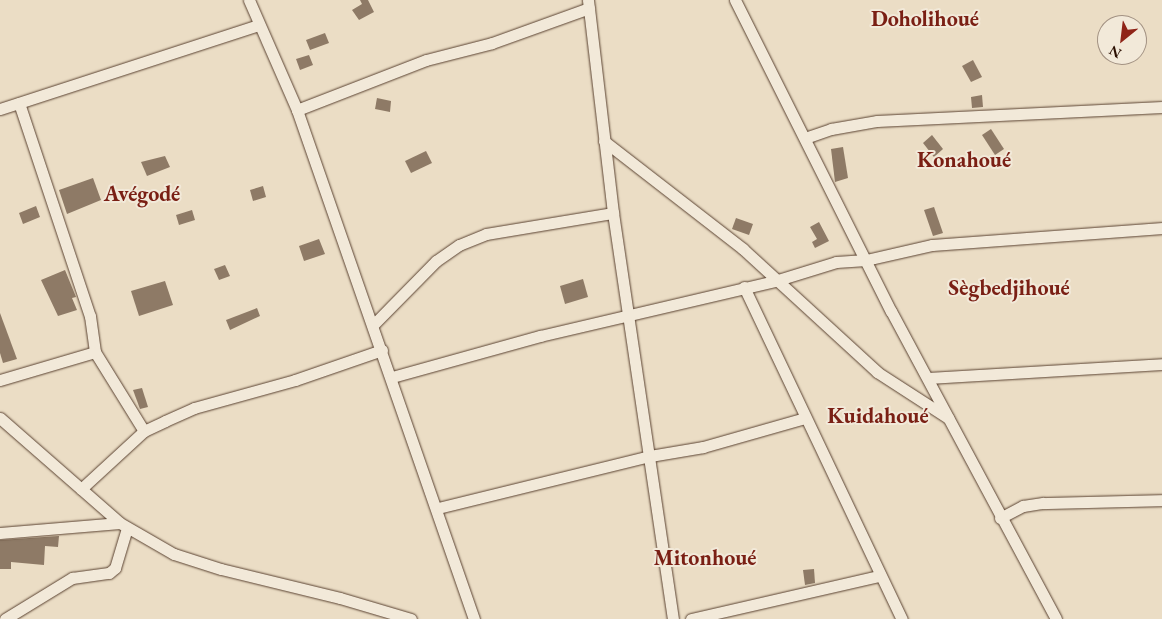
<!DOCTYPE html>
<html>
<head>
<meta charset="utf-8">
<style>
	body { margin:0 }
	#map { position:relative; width:1162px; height:619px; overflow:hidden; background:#ebddc5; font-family:"EB Garamond",serif }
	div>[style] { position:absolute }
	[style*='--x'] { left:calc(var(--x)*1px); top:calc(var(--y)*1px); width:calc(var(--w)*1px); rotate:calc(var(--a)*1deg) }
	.building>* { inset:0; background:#8e7a66 }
	.roads { filter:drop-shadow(0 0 1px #5a4231) drop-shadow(0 0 1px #5a4231) }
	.street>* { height:11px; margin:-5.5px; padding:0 5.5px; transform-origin:5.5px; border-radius:5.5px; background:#f2e9d9 }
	span { translate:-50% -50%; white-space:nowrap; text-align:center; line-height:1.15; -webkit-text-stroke:4px #f2e9d9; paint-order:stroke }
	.quarter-label { font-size:22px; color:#7a1f14; font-weight:700 }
	.north { position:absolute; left:1097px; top:15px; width:50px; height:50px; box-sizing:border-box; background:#f2e9d9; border:1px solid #a29182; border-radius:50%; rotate:209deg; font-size:14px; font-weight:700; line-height:20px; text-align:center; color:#2a0e00 }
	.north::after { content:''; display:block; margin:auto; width:18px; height:22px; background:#8f2418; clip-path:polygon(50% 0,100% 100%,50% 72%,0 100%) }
</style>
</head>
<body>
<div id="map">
	<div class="building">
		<div style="clip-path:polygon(360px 0,368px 0,374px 12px,359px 20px,352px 10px,362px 4px)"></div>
		<div style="clip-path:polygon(325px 33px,329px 43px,310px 50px,306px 40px)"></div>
		<div style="clip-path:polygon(309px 55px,313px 65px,300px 70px,296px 59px)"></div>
		<div style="clip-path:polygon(973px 60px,982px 77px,971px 82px,962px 66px)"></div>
		<div style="clip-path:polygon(982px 95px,983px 107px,972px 108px,971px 97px)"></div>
		<div style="clip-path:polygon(377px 98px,391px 101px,390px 112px,375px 109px)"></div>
		<div style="clip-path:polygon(991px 129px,1004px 149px,995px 155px,982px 135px)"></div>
		<div style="clip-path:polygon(932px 135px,943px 149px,934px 157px,923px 143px)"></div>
		<div style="clip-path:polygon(843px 147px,848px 178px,835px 182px,831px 149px)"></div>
		<div style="clip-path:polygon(426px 151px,432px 163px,411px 173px,405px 161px)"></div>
		<div style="clip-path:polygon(165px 156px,170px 167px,147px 176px,141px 162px)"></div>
		<div style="clip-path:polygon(93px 178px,101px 200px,67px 214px,59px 190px)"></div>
		<div style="clip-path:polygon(263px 186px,266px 197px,253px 201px,250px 190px)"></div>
		<div style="clip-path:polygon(36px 206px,40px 217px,23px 224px,19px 213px)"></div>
		<div style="clip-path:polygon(934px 207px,943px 233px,933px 236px,924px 210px)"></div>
		<div style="clip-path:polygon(192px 210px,195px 220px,179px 225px,176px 215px)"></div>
		<div style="clip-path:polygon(736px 218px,753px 224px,749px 235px,732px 229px)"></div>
		<div style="clip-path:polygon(819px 222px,829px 241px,815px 248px,812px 242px,817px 239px,810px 227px)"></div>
		<div style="clip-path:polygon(319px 239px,325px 254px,304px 261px,299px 246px)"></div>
		<div style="clip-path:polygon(225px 265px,230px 276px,219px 280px,214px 269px)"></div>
		<div style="clip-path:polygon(65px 270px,76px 297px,72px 298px,77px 310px,58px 316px,41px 280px)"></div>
		<div style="clip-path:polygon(583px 279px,588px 297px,565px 304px,560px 286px)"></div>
		<div style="clip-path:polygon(165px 281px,173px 305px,139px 316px,131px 291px)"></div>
		<div style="clip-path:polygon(257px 308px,260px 316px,230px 330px,226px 320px)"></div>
		<div style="clip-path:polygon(0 313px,17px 359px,3px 363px,0 353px)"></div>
		<div style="clip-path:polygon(142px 388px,148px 407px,140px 409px,133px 390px)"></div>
		<div style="clip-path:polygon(59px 536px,58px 547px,45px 546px,44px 565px,11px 562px,11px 569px,0 569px,0 540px)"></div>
		<div style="clip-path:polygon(814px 569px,815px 583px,805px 585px,803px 570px)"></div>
	</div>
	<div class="roads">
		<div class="street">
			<div style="--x:249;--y:0;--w:120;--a:66.4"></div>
			<div style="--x:297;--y:110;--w:539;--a:70.83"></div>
			<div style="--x:588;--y:0;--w:214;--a:83.3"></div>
			<div style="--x:613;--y:213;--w:410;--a:81.6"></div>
			<div style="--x:735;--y:0;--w:348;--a:63.4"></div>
			<div style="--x:891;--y:311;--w:349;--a:61.8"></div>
			<div style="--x:19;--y:103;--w:225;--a:71.6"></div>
			<div style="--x:90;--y:316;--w:36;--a:82"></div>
			<div style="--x:95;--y:352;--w:93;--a:58.2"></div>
			<div style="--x:0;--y:109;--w:271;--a:-18"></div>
			<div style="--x:297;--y:110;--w:138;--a:-21.2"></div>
			<div style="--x:426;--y:60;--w:68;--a:-14.4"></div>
			<div style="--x:492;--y:43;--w:103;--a:-19.8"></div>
			<div style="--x:805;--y:138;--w:28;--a:-19"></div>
			<div style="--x:831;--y:129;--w:47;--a:-9.9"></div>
			<div style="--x:877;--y:121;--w:285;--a:-2.8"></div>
			<div style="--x:604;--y:141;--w:176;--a:37.8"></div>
			<div style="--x:743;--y:249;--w:182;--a:42.5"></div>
			<div style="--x:877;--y:372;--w:85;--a:32.9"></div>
			<div style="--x:744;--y:287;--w:368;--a:64.6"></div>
			<div style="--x:373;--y:325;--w:90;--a:-45.5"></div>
			<div style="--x:436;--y:261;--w:28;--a:-35"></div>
			<div style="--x:459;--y:245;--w:29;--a:-22"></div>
			<div style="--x:486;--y:234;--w:129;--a:-9.4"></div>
			<div style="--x:392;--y:377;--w:154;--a:-15.5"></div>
			<div style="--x:540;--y:336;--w:244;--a:-13.2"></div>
			<div style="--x:778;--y:280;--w:61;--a:-17.2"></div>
			<div style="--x:836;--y:262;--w:30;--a:-4"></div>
			<div style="--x:866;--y:260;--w:68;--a:-12.8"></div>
			<div style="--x:932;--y:245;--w:231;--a:-4.2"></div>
			<div style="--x:928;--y:378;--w:234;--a:-3.4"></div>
			<div style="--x:0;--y:380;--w:99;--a:-16.4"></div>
			<div style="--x:0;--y:418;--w:159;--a:41.2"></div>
			<div style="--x:120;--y:523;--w:62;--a:29.9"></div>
			<div style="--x:174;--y:554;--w:49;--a:17.7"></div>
			<div style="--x:221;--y:569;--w:122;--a:13.7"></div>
			<div style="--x:340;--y:598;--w:74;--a:16.5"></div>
			<div style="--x:81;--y:489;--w:86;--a:-42.6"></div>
			<div style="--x:144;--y:431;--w:23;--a:-25"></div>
			<div style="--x:165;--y:421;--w:32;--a:-24"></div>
			<div style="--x:194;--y:408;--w:105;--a:-15.5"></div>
			<div style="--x:295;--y:380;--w:92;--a:-19"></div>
			<div style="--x:438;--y:508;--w:218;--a:-13.8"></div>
			<div style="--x:650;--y:456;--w:54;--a:-9.6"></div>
			<div style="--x:703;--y:447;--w:106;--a:-15.9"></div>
			<div style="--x:1000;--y:518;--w:26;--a:-28"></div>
			<div style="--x:1023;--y:506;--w:20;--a:-9"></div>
			<div style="--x:1043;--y:503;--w:119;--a:-1.4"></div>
			<div style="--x:0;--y:533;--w:120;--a:-4.8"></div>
			<div style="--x:5;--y:619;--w:79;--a:-31.5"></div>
			<div style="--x:72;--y:578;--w:37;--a:-8"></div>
			<div style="--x:109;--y:573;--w:8;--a:-40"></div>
			<div style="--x:115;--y:568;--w:42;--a:-73.3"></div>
			<div style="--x:691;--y:619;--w:193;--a:-12.9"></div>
		</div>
	</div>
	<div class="quarter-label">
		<span style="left:925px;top:19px">Doholihoué</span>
		<span style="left:964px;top:160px">Konahoué</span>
		<span style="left:142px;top:194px">Avégodé</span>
		<span style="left:1009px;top:288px">Sègbedjihoué</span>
		<span style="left:878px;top:416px">Kuidahoué</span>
		<span style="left:705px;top:558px">Mitonhoué</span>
	</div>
	<div class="north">N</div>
</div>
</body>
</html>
